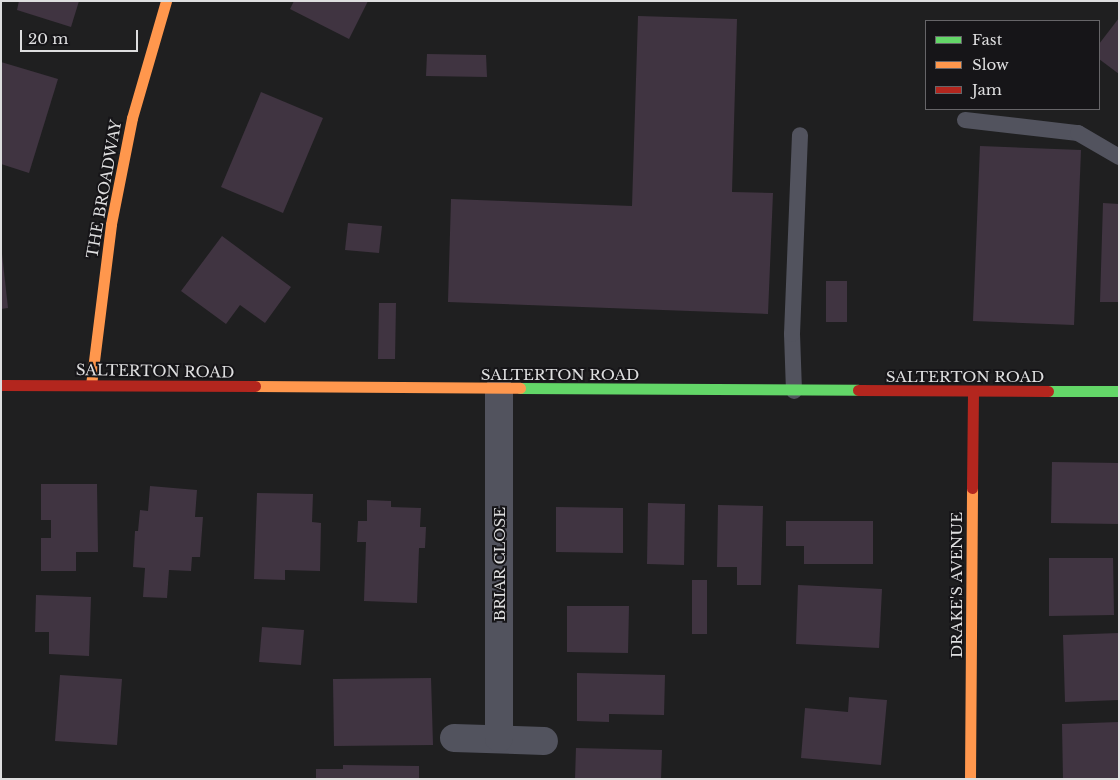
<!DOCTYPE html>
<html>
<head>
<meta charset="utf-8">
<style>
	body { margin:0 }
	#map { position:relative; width:1120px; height:780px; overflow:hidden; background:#1f1f20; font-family:"Libre Baskerville",serif }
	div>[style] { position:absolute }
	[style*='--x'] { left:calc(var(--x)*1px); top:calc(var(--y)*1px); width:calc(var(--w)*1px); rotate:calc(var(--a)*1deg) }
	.building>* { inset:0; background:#403441 }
	.lane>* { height:16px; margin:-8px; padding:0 8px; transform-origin:8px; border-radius:8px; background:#52535e }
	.street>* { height:28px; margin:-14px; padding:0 14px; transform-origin:14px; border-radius:14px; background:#52535e }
	.fast>* { height:11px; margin:-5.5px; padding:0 5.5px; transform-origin:5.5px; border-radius:5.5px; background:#63d668 }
	.slow>* { height:11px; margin:-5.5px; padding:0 5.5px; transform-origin:5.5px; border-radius:5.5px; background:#ff974d }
	.jam>* { height:11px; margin:-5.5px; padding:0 5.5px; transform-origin:5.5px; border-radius:5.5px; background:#b3261e }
	span { translate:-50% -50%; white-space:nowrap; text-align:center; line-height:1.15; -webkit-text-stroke:4px #161518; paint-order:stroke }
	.street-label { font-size:15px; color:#dededf }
	.frame { position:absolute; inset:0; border:2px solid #dededf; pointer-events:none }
	.legend { position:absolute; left:925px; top:20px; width:175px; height:90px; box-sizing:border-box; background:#161518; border:1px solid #666568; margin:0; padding:6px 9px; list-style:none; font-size:15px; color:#dededf }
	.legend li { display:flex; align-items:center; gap:10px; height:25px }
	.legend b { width:25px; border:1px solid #666568 }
	.scale { position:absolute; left:20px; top:30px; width:118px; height:22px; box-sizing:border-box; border:2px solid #dededf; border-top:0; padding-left:6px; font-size:15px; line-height:18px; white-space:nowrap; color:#dededf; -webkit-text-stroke:4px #161518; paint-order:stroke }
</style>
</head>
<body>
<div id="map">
	<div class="building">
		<div style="clip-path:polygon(19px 1px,79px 1px,71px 27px,17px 10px)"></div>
		<div style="clip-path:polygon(294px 1px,368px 1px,349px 39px,290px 9px)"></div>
		<div style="clip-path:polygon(638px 16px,737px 19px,732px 192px,773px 193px,768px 314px,448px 302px,451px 199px,632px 206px)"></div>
		<div style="clip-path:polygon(1119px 18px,1119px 74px,1099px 59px,1099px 44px)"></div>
		<div style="clip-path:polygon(427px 54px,486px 55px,487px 77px,426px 76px)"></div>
		<div style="clip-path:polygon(1px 62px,58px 79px,29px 173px,1px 164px)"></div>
		<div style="clip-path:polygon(261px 92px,323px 118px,283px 213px,221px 187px)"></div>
		<div style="clip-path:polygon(980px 146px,1081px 150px,1074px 325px,973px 321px)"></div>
		<div style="clip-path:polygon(1103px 203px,1119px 204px,1119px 302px,1100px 302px)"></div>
		<div style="clip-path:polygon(348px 223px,382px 226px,379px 253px,345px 250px)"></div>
		<div style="clip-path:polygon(222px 236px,291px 287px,265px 323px,240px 305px,226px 324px,181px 291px)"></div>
		<div style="clip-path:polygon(1px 245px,8px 308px,1px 309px)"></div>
		<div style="clip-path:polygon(826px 281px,847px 281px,847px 322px,826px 322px)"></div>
		<div style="clip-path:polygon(379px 303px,396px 303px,395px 359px,378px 359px)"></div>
		<div style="clip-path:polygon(1052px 462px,1119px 463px,1119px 524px,1051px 523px)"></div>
		<div style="clip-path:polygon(41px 484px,97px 484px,98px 552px,76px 552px,76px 571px,41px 571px,41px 538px,51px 538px,51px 520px,41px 520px)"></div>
		<div style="clip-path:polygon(150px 486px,197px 490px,195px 517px,203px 517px,200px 557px,192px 557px,191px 571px,169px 570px,167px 598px,143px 597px,145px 568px,133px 567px,135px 531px,138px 531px,140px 510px,148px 511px)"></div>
		<div style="clip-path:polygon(257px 493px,313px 494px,312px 522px,321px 523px,320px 571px,285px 570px,285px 580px,254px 579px)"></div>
		<div style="clip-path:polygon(367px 500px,391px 501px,391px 507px,421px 508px,420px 527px,426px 527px,425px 548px,419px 548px,417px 603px,364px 601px,366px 542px,357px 542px,358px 521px,367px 521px)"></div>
		<div style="clip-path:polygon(648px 503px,685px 504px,684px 565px,647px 564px)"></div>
		<div style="clip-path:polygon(718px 505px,763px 506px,761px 585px,737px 585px,737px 567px,717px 567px)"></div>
		<div style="clip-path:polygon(556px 507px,623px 508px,623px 553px,556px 552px)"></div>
		<div style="clip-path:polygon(786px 521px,873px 521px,873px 564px,804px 564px,804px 546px,786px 546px)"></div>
		<div style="clip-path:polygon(1049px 558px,1113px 558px,1114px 615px,1049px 616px)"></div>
		<div style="clip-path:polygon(692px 580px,707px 580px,707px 634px,692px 634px)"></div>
		<div style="clip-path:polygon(798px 585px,882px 589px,879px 648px,796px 644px)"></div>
		<div style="clip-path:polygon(36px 595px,91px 597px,89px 656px,49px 654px,49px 632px,35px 632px)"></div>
		<div style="clip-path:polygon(567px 606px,629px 606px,628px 653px,567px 652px)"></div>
		<div style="clip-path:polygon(262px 627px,304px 630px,301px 665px,259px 662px)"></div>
		<div style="clip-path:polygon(1119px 633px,1119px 700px,1065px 702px,1063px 635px)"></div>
		<div style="clip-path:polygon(577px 673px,665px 675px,664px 715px,609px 714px,609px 722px,577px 721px)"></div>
		<div style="clip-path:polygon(60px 675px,122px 679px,117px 745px,55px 741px)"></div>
		<div style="clip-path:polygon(431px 678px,433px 745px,334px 746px,333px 679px)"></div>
		<div style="clip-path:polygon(849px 697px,887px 700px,881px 765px,801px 758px,805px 708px,848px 712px)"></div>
		<div style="clip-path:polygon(1119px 722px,1119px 779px,1063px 779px,1062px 724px)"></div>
		<div style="clip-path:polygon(576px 748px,662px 750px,661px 779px,575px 779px)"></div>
		<div style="clip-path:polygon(343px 765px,419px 766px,419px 779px,316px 779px,316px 769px,343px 769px)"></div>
	</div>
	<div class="lane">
		<div style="--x:965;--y:120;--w:114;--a:6.6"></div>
		<div style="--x:1078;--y:133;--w:48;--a:30.3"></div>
		<div style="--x:794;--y:391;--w:57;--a:-92"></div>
		<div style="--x:792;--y:334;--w:199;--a:-87.7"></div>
	</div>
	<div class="street">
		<div style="--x:454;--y:738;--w:90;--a:1.9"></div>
		<div style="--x:499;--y:738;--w:348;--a:-90"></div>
	</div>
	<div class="fast">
		<div style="--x:520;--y:388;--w:338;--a:0.3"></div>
		<div style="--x:1048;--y:391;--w:71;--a:0"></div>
	</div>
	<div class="slow">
		<div style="--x:91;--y:385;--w:162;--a:-82.9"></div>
		<div style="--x:111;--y:224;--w:108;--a:-78.8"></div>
		<div style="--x:132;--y:118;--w:122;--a:-73.8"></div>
		<div style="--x:255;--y:386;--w:265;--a:0.4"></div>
		<div style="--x:970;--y:779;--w:291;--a:-89.6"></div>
	</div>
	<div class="jam">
		<div style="--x:1;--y:385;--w:254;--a:0.2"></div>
		<div style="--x:858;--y:390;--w:190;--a:0.3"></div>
		<div style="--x:972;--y:488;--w:96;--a:-89.4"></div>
	</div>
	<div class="street-label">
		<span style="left:104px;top:189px;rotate:-80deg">THE BROADWAY</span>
		<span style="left:155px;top:371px;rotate:1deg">SALTERTON ROAD</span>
		<span style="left:560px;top:375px">SALTERTON ROAD</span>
		<span style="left:965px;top:377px">SALTERTON ROAD</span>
		<span style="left:500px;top:564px;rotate:-90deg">BRIAR CLOSE</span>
		<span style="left:957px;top:585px;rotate:-90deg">DRAKE'S AVENUE</span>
	</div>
	<div class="frame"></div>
	<ul class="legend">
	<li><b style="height:6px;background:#63d668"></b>Fast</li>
	<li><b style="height:6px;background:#ff974d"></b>Slow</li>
	<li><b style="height:6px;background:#b3261e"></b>Jam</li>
	</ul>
	<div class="scale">20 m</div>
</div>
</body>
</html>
